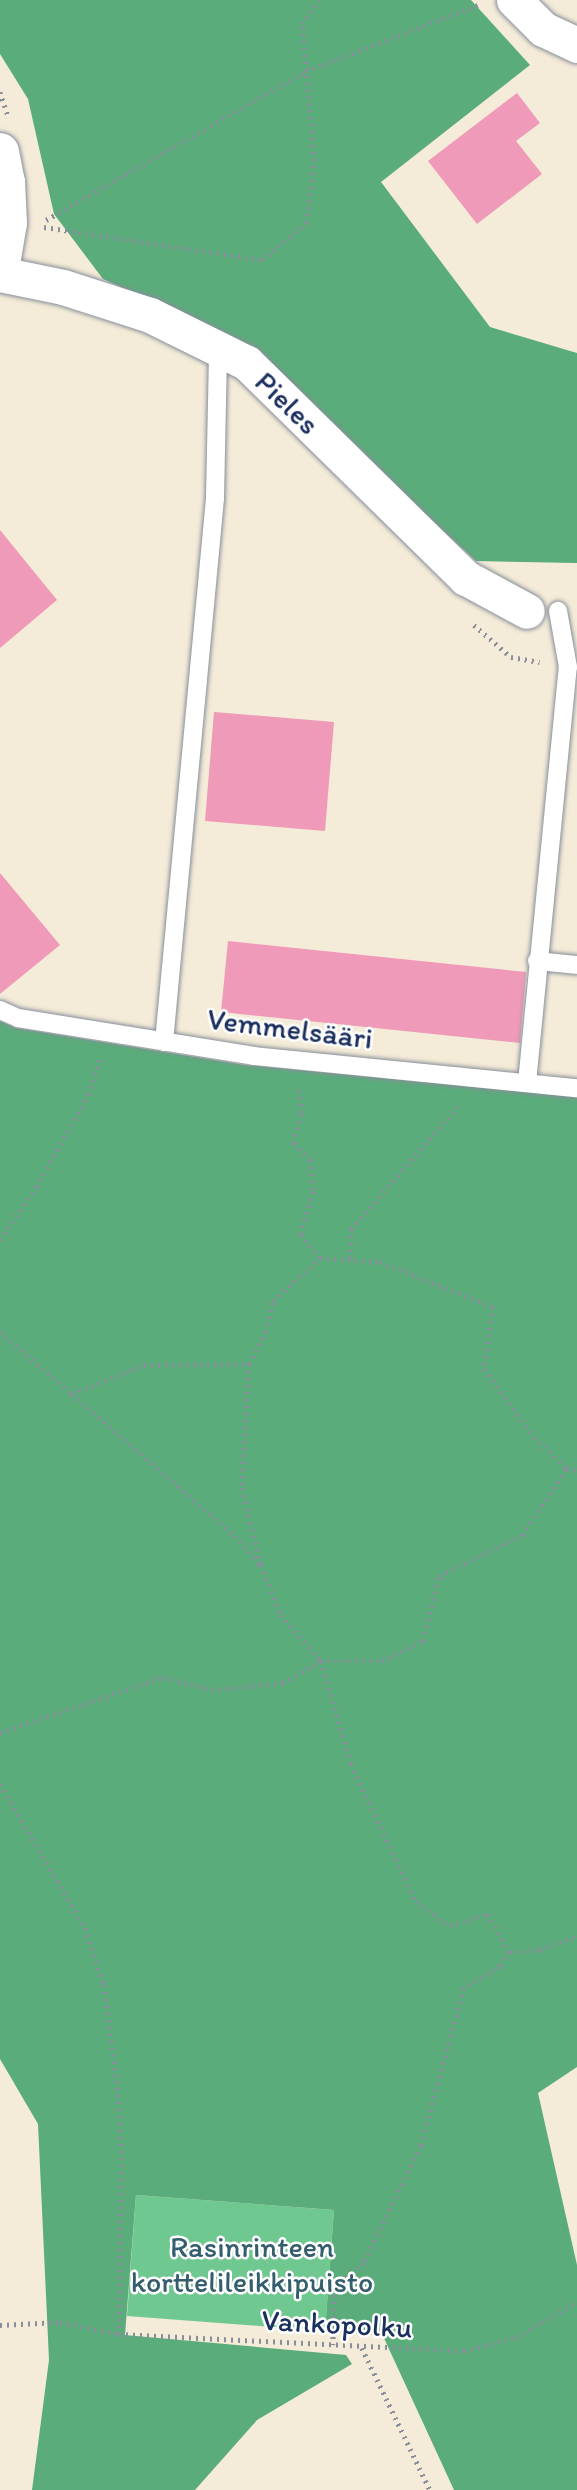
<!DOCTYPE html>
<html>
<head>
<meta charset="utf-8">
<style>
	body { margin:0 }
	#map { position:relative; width:577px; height:2490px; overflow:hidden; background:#f4ecd8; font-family:Itim,sans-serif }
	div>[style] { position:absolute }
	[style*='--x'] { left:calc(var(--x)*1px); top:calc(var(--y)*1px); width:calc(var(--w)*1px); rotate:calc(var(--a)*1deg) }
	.green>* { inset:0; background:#6ec88f }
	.forest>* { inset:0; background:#5aac7a }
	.building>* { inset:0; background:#ef9ab8 }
	.path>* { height:4.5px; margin-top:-2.25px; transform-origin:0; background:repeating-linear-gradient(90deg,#888e9b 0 2px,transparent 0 7px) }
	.roads { filter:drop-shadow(0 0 2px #888e9b) drop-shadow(0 0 2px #888e9b) }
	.lane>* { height:18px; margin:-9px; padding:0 9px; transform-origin:9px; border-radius:9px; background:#fff }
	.street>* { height:35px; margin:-17.5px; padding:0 17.5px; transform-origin:17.5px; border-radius:17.5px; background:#fff }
	.secondary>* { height:38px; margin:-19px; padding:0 19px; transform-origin:19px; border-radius:19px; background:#fff }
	span { translate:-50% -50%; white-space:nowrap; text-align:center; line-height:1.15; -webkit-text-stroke:5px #fff; paint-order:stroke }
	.street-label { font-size:30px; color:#1b2f5e }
	.park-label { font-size:30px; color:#345d6d }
</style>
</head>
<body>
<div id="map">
	<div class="green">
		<div style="clip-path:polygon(136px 2195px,334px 2210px,325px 2331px,127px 2316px)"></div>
	</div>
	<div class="forest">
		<div style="clip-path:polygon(0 0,471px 0,530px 65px,381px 182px,490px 327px,577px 353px,577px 563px,476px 561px,232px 336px,103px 279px,54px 214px,28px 99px,0 54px)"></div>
		<div style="clip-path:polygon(0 1021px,16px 1028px,245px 1065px,577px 1097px,577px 2067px,538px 2093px,577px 2265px,577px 2490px,454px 2490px,383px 2336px,325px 2331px,334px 2210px,136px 2195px,125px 2335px,346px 2355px,352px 2364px,257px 2420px,195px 2490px,32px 2490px,49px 2360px,38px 2124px,0 2059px)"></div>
	</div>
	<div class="building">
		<div style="clip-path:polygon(517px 93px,540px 123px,516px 141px,542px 174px,477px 224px,428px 161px)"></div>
		<div style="clip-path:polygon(0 530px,57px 600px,0 648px)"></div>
		<div style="clip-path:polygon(214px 712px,334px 722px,325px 831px,205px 821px)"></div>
		<div style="clip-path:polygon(0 873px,60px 945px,0 994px)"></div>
		<div style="clip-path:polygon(228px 941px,526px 972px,520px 1043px,221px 1012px)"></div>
	</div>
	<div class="path">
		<div style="--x:0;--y:92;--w:24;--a:71"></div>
		<div style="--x:46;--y:220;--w:300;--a:-29.8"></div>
		<div style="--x:306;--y:71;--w:184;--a:-21"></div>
		<div style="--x:44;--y:227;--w:220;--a:8.6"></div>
		<div style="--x:262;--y:260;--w:57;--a:-40.1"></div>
		<div style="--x:306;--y:223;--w:63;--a:-82.6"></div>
		<div style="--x:314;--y:161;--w:138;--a:-95"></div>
		<div style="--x:302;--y:24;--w:29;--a:-55"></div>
		<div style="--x:474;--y:625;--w:49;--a:40.9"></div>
		<div style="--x:511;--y:657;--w:29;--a:10"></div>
		<div style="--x:0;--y:1240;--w:64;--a:-55.8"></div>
		<div style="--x:36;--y:1187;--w:106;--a:-60.5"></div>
		<div style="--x:88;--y:1095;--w:39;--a:-72"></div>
		<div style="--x:320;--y:1258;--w:60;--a:3.8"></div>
		<div style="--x:380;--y:1262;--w:122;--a:21.7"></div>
		<div style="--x:493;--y:1307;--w:63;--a:98.3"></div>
		<div style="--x:484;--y:1369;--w:84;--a:53.7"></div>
		<div style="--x:534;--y:1437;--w:45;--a:43.2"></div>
		<div style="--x:350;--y:1259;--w:30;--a:-88"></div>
		<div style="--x:351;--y:1229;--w:164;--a:-48.9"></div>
		<div style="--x:0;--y:1332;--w:95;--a:40.7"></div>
		<div style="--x:72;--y:1394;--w:78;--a:-21.9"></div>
		<div style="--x:144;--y:1365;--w:105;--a:-0.5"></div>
		<div style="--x:249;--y:1364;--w:124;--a:93.2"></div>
		<div style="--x:242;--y:1488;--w:79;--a:76.1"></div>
		<div style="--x:261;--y:1565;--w:54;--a:68.2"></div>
		<div style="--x:281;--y:1615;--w:61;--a:49"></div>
		<div style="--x:321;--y:1661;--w:107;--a:73.8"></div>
		<div style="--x:351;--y:1764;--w:153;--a:64.8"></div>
		<div style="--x:416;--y:1902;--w:42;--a:35.2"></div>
		<div style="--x:450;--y:1926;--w:40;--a:-18"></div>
		<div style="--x:488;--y:1914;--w:43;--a:61.1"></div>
		<div style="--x:509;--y:1952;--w:17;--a:121"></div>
		<div style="--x:500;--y:1967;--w:42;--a:149.7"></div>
		<div style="--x:464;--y:1988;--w:164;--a:105.2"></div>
		<div style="--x:421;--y:2146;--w:130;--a:116"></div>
		<div style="--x:364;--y:2263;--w:38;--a:139"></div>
		<div style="--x:335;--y:2288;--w:57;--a:92"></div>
		<div style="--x:249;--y:1364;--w:36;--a:-63"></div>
		<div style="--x:265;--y:1332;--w:32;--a:-76"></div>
		<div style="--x:273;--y:1301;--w:64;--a:-42.5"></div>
		<div style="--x:320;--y:1258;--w:31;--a:-130"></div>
		<div style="--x:300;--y:1234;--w:46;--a:-73.5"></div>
		<div style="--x:313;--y:1190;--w:30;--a:-96"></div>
		<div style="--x:310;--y:1160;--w:24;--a:-135"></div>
		<div style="--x:293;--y:1143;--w:31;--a:-75"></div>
		<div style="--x:301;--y:1113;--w:25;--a:-97"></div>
		<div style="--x:72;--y:1394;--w:216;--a:41.1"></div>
		<div style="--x:235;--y:1536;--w:39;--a:48"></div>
		<div style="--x:0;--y:1733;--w:173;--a:-18.9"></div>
		<div style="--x:164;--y:1677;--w:49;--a:15.5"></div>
		<div style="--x:211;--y:1690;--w:72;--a:-5.6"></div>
		<div style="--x:283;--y:1683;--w:44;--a:-30.1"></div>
		<div style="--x:321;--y:1661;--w:61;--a:0"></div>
		<div style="--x:382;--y:1661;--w:46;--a:-26"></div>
		<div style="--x:423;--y:1641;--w:67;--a:-76.2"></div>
		<div style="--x:439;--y:1576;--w:93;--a:-26.3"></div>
		<div style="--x:522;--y:1535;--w:81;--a:-56.1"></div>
		<div style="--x:567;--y:1468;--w:10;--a:11"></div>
		<div style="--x:0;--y:1784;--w:167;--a:59.4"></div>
		<div style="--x:85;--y:1928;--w:60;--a:71.6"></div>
		<div style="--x:104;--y:1985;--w:97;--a:82.3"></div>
		<div style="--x:117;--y:2081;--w:77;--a:86.3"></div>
		<div style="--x:122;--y:2158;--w:176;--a:91"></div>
		<div style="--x:509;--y:1952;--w:31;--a:-4"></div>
		<div style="--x:540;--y:1950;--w:40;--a:-21"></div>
		<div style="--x:0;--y:2325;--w:60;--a:-2.9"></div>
		<div style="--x:60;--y:2322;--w:60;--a:11.5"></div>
		<div style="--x:119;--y:2334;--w:345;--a:2.8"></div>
		<div style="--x:464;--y:2351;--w:55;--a:-14.8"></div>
		<div style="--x:517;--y:2337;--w:69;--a:-30.3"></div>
		<div style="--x:362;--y:2348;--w:157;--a:64.4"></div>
	</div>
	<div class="roads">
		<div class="lane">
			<div style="--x:537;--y:961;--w:40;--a:5.7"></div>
			<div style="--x:0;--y:1010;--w:20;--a:24"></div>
			<div style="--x:18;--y:1018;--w:239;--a:9.1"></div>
			<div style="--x:254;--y:1056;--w:325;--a:5.7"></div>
			<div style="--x:164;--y:1042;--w:546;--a:-84.64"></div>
			<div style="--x:215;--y:498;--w:149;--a:-88.8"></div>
			<div style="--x:527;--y:1083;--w:418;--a:-84.4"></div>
			<div style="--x:568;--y:667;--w:57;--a:-100.1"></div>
		</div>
		<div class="street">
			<div style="--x:514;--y:0;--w:41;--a:45"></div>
			<div style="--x:543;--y:29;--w:38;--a:25"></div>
			<div style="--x:0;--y:274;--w:64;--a:11.7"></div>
			<div style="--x:63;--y:287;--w:91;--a:17.8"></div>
			<div style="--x:150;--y:315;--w:108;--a:26.3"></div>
			<div style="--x:247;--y:363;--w:307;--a:44.5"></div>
			<div style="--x:466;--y:578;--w:69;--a:28.4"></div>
		</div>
		<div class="secondary">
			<div style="--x:0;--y:152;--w:31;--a:79"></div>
			<div style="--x:6;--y:182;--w:41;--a:87.2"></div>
			<div style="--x:8;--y:223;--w:48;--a:99.7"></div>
		</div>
	</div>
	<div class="street-label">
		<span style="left:287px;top:403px;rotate:44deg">Pieles</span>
		<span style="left:290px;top:1029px;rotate:7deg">Vemmelsääri</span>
		<span style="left:337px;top:2324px;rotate:3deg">Vankopolku</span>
	</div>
	<div class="park-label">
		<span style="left:252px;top:2264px">Rasinrinteen<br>korttelileikkipuisto</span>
	</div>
</div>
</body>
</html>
